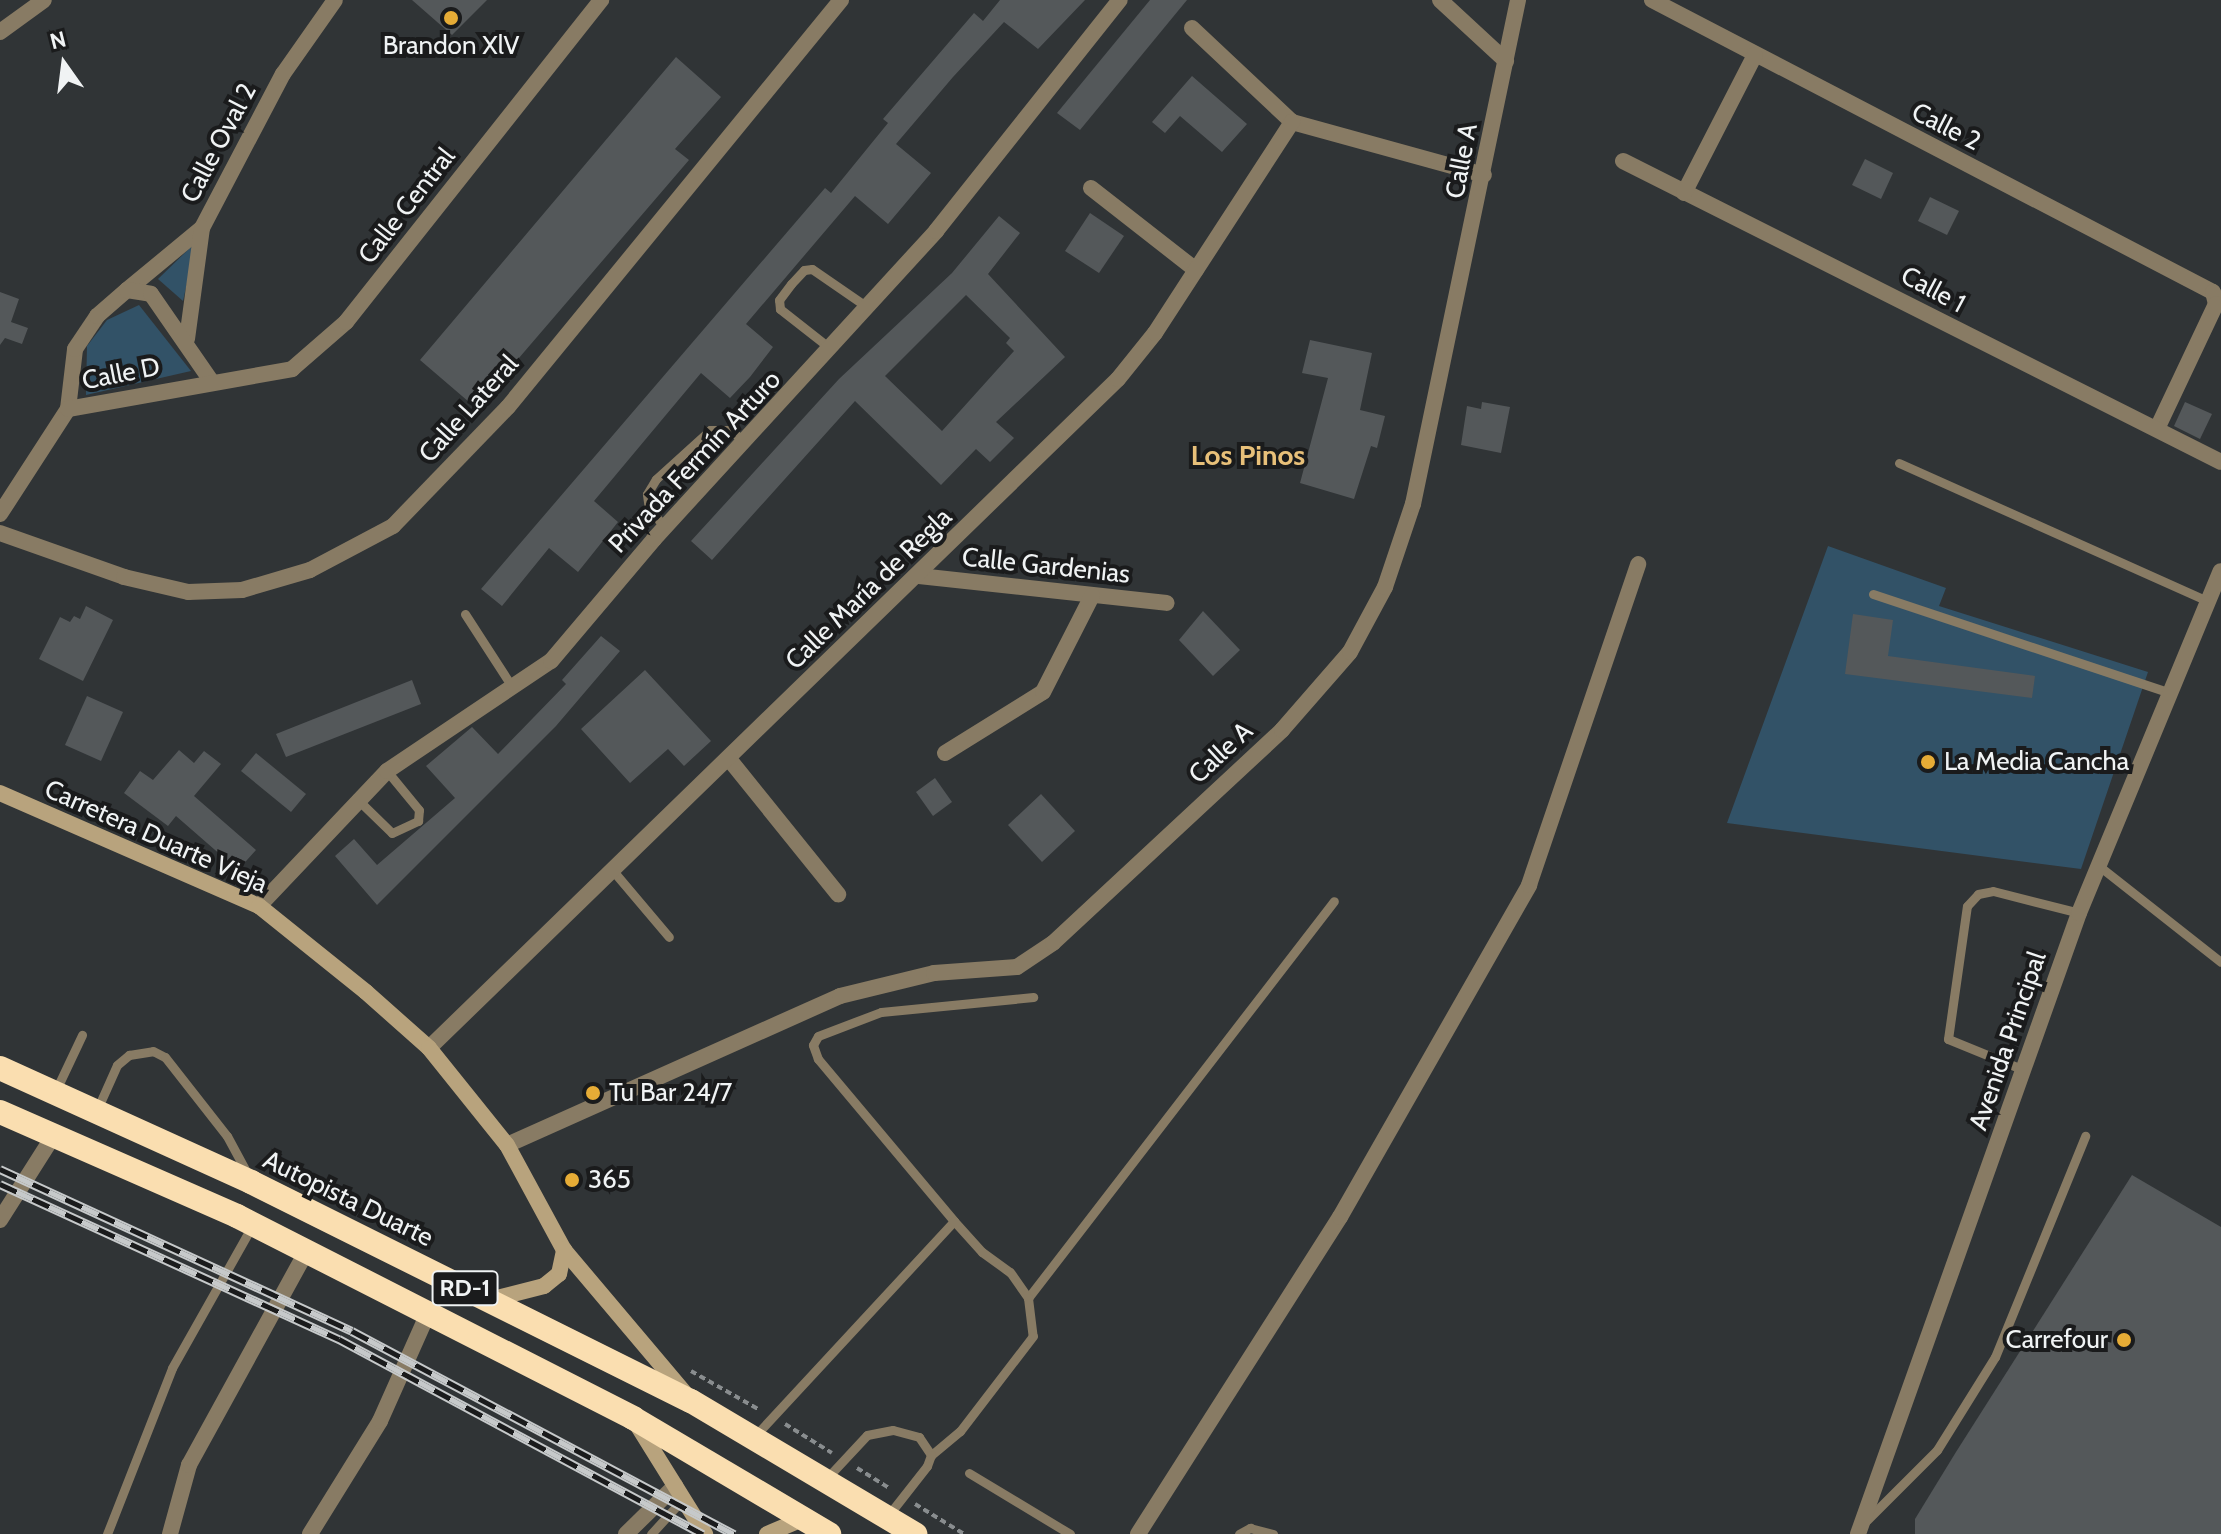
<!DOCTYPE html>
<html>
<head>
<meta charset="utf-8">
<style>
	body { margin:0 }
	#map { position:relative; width:2221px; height:1534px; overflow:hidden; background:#303436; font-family:Cabin,sans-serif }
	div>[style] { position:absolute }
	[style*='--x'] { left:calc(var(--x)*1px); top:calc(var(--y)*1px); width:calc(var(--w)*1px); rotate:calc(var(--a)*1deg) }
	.green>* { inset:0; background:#325267 }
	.building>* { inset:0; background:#54585a }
	.path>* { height:4px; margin-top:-2px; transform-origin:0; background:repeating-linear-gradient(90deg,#898d8f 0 6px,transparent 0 10px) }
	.service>* { height:9px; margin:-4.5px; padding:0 4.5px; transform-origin:4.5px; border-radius:4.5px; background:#887b64 }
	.minor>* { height:16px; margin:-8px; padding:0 8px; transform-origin:8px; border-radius:8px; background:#887b64 }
	.secondary>* { height:16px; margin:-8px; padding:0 8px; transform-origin:8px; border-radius:8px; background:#b8a37d }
	.motorway>* { height:24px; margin:-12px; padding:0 12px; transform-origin:12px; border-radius:12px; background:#fadeb0 }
	.rail>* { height:9px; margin-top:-4.5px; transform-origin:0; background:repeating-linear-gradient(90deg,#1a1b1c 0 18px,#c6c9ca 0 36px); box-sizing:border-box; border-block:2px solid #c6c9ca }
	.dots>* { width:22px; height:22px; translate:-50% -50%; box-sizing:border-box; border:4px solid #1a1b1c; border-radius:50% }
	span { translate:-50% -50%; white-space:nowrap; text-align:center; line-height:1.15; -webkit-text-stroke:8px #1a1b1c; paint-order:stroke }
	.shield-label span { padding:2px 6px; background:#1a1b1c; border:2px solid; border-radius:6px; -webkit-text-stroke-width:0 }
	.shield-label { font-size:24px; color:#f0f3f4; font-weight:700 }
	.poi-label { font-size:26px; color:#f0f3f4 }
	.left { translate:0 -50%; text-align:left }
	.right { translate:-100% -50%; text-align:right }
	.street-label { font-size:26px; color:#f0f3f4 }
	.neighbourhood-label { font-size:28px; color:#e8c079; font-weight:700 }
	.north { position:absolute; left:24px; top:24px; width:80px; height:80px; -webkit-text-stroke:6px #1a1b1c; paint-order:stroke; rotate:346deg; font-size:22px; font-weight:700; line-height:32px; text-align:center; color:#f0f3f4 }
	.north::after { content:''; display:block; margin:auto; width:28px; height:36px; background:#f0f3f4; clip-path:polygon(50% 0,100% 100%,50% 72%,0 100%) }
</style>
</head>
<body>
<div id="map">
	<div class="green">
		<div style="clip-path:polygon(196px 242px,183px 301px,158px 279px)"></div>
		<div style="clip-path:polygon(139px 305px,191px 371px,86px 395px,87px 346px,107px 320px)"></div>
		<div style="clip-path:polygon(1828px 546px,1946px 588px,1939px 606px,2148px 672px,2081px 869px,1727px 823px)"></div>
	</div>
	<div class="building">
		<div style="clip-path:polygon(412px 0,487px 0,452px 35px)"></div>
		<div style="clip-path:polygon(1000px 0,1085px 0,1038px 49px,1004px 22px,953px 77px,896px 144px,931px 173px,888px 224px,855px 196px,746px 324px,773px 347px,750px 377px,730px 398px,701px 373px,594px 501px,618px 522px,578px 572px,549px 548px,502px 606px,481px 589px,825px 188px,831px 193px,888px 123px,883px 119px,974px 13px,983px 21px)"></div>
		<div style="clip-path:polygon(1150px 0,1187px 0,1080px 130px,1057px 113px)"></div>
		<div style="clip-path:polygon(676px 57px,721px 97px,675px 149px,689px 160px,476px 408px,420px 360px)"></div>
		<div style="clip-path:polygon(1192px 76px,1247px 124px,1222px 152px,1180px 116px,1165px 133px,1152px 122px)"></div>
		<div style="clip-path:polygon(1865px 159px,1893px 173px,1881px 199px,1852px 185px)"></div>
		<div style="clip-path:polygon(1930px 197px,1959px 211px,1947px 235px,1918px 221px)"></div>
		<div style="clip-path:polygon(1090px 213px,1124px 236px,1099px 273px,1065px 251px)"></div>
		<div style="clip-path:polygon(evenodd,999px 216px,1020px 233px,988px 274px,1065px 357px,996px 422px,1014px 438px,990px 462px,976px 449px,941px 485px,855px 401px,712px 560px,691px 541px,839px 379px,952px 273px,999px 216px,966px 295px,1010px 338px,1006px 343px,1014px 351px,942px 431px,885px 376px,966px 295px)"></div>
		<div style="clip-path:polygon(0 292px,19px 299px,11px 322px,28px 328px,22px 344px,5px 338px,0 345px)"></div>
		<div style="clip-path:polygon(1310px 340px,1372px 353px,1360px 410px,1385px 416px,1377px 448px,1371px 446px,1354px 499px,1300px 483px,1328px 378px,1302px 373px)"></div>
		<div style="clip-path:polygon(1482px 402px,1510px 407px,1501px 453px,1461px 445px,1467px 406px,1481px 409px)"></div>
		<div style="clip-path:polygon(2185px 402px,2212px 414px,2200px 439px,2174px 426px)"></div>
		<div style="clip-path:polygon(86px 606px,113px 620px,83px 681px,39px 659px,60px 617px,70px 622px,74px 616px,80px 619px)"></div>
		<div style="clip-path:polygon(1203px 611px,1240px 650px,1213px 676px,1179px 640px)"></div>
		<div style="clip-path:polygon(1853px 614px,1893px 620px,1888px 656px,2035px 676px,2032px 698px,1845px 674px)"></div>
		<div style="clip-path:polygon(601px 636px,620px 651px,556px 726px,377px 905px,335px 856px,354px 839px,377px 865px,455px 798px,426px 766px,472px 727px,498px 754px,566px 684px,562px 680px)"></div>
		<div style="clip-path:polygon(645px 670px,711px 741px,684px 766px,668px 749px,630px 783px,581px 729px)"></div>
		<div style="clip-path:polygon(412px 680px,421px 704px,286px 757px,276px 734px)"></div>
		<div style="clip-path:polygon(87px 696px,123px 712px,101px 761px,65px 745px)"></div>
		<div style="clip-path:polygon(179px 750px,194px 763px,204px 751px,221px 764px,194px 796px,256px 850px,238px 870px,176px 816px,168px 826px,124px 793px,140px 771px,153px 780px)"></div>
		<div style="clip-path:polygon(256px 753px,306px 794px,291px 812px,241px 771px)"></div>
		<div style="clip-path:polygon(935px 778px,952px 802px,933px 816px,916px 792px)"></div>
		<div style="clip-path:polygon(1041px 794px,1075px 831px,1042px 862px,1008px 825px)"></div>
		<div style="clip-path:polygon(2132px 1175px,2221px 1227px,2221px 1534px,1915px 1534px,1915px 1519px,1956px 1452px)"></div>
	</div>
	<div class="path">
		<div style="--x:691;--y:1371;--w:79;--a:29.5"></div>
		<div style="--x:785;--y:1424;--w:55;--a:31.7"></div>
		<div style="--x:857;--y:1468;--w:39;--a:32"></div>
		<div style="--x:915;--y:1504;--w:57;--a:31.5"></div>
	</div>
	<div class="service">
		<div style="--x:831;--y:349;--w:65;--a:-141.9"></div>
		<div style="--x:780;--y:309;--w:9;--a:-96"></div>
		<div style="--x:779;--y:300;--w:20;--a:-53"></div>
		<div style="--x:791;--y:284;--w:19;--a:-47"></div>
		<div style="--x:804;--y:270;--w:8;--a:-7"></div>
		<div style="--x:812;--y:269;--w:67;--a:34.6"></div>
		<div style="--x:1899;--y:463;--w:338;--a:24.1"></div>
		<div style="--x:665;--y:527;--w:24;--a:-132"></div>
		<div style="--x:649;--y:509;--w:15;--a:-98"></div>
		<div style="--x:647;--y:494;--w:17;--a:-59"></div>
		<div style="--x:656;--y:479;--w:73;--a:-42.2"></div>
		<div style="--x:710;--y:430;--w:21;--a:0"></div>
		<div style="--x:731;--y:430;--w:18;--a:43"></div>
		<div style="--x:1873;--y:594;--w:314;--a:18.4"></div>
		<div style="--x:465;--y:614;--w:85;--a:57.1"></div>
		<div style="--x:356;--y:798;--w:50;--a:44.2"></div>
		<div style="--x:392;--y:833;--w:29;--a:-25"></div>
		<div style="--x:418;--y:821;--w:11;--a:-85"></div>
		<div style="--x:419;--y:810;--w:50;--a:-129.4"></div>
		<div style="--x:2099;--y:866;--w:155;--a:38.2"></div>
		<div style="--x:614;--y:872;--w:85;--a:49.8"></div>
		<div style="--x:2024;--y:1070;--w:82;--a:-157.8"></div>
		<div style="--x:1948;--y:1039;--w:134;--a:-81.9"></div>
		<div style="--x:1967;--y:906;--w:16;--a:-47"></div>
		<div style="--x:1978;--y:894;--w:15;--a:-11"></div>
		<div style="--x:1993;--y:891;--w:89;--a:14.3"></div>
		<div style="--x:56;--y:1090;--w:61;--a:-64.7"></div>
		<div style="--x:96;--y:1112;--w:51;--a:-65.9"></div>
		<div style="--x:117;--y:1065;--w:16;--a:-40"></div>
		<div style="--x:129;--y:1055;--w:24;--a:-9"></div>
		<div style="--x:153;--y:1051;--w:13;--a:27"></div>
		<div style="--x:165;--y:1057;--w:100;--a:51.9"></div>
		<div style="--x:227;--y:1136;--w:44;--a:61.7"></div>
		<div style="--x:954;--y:1221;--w:212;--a:-130"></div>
		<div style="--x:818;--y:1059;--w:15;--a:-110"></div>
		<div style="--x:813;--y:1045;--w:10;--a:-61"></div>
		<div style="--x:818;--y:1036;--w:67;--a:-20.9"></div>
		<div style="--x:881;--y:1012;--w:153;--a:-5.6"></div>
		<div style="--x:1028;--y:1298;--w:501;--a:-52.38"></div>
		<div style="--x:755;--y:1436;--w:293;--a:-47.2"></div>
		<div style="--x:954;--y:1221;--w:42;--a:47.9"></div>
		<div style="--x:982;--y:1252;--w:34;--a:36"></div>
		<div style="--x:1010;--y:1272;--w:32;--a:55"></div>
		<div style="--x:1028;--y:1298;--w:38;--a:83"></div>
		<div style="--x:1033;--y:1336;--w:120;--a:127.5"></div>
		<div style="--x:960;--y:1431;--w:38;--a:140"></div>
		<div style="--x:969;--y:1473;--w:118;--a:31.1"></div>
		<div style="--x:826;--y:1479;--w:60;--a:-47"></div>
		<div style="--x:867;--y:1435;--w:26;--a:-11"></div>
		<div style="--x:893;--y:1430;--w:27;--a:15"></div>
		<div style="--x:919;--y:1437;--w:22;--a:56"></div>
		<div style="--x:931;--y:1455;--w:12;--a:110"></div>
		<div style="--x:927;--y:1466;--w:65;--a:128.1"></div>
		<div style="--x:1867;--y:1520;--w:99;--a:-45"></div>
		<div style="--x:1937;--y:1450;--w:110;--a:-58.1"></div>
		<div style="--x:1995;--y:1357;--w:239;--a:-67.8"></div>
		<div style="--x:107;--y:1534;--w:178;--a:-68.6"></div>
		<div style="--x:172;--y:1368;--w:165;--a:-60.6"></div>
		<div style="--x:651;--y:1534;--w:47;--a:-47.6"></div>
		<div style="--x:1239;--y:1534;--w:13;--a:-29"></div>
		<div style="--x:1250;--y:1528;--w:24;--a:15"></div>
	</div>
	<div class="minor">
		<div style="--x:1440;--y:0;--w:90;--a:42.7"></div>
		<div style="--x:1652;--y:0;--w:632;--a:27.5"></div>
		<div style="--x:2213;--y:292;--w:12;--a:76"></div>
		<div style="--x:2216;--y:304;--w:138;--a:115.3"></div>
		<div style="--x:1192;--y:28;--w:137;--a:43.2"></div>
		<div style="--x:1292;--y:122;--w:199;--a:15.4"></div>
		<div style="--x:0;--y:32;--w:54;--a:-36"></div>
		<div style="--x:1623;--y:161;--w:669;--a:26.72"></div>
		<div style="--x:1091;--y:188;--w:133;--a:38"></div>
		<div style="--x:1684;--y:193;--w:155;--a:-62.8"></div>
		<div style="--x:127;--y:290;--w:97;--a:-39.6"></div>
		<div style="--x:202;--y:228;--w:174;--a:-62.3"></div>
		<div style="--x:283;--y:74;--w:90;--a:-54.9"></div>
		<div style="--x:187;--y:339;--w:112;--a:-82.3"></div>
		<div style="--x:68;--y:409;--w:60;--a:-83.3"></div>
		<div style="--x:75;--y:349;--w:40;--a:-56"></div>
		<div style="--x:97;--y:316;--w:40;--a:-41"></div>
		<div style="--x:127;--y:290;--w:24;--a:9"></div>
		<div style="--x:151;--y:294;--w:107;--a:55.3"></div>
		<div style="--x:0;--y:514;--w:125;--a:-57.1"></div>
		<div style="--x:68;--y:409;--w:228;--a:-10.1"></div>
		<div style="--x:292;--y:369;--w:72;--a:-41"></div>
		<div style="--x:346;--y:322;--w:411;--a:-51.6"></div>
		<div style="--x:0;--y:533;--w:132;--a:19.5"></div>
		<div style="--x:124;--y:577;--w:66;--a:13.2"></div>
		<div style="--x:188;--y:592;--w:54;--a:-2.1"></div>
		<div style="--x:242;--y:590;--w:71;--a:-16.4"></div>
		<div style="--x:310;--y:570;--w:94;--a:-27.9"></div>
		<div style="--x:393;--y:526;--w:165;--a:-46"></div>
		<div style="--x:508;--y:407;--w:526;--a:-50.71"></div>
		<div style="--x:919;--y:576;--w:249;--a:6.2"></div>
		<div style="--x:945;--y:753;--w:115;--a:-31.9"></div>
		<div style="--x:1043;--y:692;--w:108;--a:-63"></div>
		<div style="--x:729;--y:759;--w:174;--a:51.1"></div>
		<div style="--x:259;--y:906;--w:186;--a:-46.5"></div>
		<div style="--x:387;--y:771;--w:197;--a:-33.9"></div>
		<div style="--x:551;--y:661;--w:160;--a:-49.8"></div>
		<div style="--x:654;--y:539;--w:418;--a:-47.5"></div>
		<div style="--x:936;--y:231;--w:295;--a:-51.5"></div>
		<div style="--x:429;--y:1048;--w:960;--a:-44.16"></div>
		<div style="--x:1118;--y:379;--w:59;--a:-51.2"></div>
		<div style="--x:1155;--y:333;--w:252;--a:-57"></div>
		<div style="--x:507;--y:1145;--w:365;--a:-24.1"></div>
		<div style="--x:840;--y:996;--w:97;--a:-13.7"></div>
		<div style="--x:934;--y:973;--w:83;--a:-4.1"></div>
		<div style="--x:1017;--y:967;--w:43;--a:-33.7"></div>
		<div style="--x:1053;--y:943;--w:313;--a:-42.9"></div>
		<div style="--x:1282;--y:730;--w:103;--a:-48.9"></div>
		<div style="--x:1350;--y:652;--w:74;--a:-61.7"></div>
		<div style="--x:1385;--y:587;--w:88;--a:-71.4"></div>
		<div style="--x:1413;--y:504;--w:515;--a:-78.23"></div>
		<div style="--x:0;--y:1220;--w:101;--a:-57.6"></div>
		<div style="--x:170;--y:1534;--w:72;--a:-74.6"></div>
		<div style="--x:189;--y:1465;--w:243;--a:-61.2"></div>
		<div style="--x:310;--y:1534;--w:133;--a:-58.2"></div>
		<div style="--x:380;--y:1421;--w:118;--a:-66"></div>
		<div style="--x:626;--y:1534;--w:69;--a:-44.4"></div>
		<div style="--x:1138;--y:1534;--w:376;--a:-57.5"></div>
		<div style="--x:1340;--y:1217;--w:382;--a:-60.3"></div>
		<div style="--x:1529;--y:885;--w:339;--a:-71.2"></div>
		<div style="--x:1858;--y:1534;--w:659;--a:-70.41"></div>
		<div style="--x:2079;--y:913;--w:370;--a:-67.5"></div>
	</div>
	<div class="secondary">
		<div style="--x:0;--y:793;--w:283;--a:23.6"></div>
		<div style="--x:259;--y:906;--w:137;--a:38.8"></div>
		<div style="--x:366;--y:992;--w:84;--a:41.6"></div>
		<div style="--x:429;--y:1048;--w:124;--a:51.2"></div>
		<div style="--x:507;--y:1145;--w:119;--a:61.5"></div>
		<div style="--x:564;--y:1250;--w:186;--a:49.8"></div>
		<div style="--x:489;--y:1300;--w:57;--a:-14.3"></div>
		<div style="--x:544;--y:1286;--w:19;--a:-39"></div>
		<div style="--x:559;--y:1274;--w:25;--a:-78"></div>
		<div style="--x:636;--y:1423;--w:131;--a:58.1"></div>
		<div style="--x:767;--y:1534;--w:39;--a:-23"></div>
	</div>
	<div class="motorway">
		<div style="--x:0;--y:1068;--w:276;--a:24.4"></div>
		<div style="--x:251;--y:1182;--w:491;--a:26.5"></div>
		<div style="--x:691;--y:1401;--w:261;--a:30.7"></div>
		<div style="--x:0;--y:1112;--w:259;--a:23.7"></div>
		<div style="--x:237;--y:1216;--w:445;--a:27"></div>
		<div style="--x:633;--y:1418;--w:228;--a:30.6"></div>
	</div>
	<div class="rail">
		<div style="--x:0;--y:1169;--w:387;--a:24.7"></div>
		<div style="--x:352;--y:1331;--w:433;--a:28"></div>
		<div style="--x:0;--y:1184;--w:373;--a:24.6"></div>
		<div style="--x:339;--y:1339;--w:413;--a:28.2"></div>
	</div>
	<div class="dots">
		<div style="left:451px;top:18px;background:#e6ac36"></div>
		<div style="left:1928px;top:762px;background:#e6ac36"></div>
		<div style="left:593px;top:1093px;background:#e6ac36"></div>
		<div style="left:572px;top:1180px;background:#e6ac36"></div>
		<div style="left:2124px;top:1340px;background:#e6ac36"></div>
	</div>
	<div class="shield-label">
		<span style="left:465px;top:1288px">RD-1</span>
	</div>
	<div class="poi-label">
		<span style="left:451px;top:46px">Brandon XlV</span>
		<span class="left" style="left:1944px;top:762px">La Media Cancha</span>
		<span class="left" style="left:609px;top:1093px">Tu Bar 24/7</span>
		<span class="left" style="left:588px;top:1180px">365</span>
		<span class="right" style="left:2108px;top:1340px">Carrefour</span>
	</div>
	<div class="street-label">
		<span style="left:1946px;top:127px;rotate:27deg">Calle 2</span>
		<span style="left:219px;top:143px;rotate:-62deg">Calle Oval 2</span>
		<span style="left:1462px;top:161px;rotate:-79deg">Calle A</span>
		<span style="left:407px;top:206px;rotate:-52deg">Calle Central</span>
		<span style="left:1933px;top:290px;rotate:28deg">Calle 1</span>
		<span style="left:121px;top:374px;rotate:-11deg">Calle D</span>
		<span style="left:469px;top:409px;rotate:-48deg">Calle Lateral</span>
		<span style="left:695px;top:462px;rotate:-47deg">Privada Fermín Arturo</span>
		<span style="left:1046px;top:566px;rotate:6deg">Calle Gardenias</span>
		<span style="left:869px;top:589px;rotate:-44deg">Calle María de Regla</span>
		<span style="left:1221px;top:753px;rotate:-43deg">Calle A</span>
		<span style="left:156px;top:837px;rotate:24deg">Carretera Duarte Vieja</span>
		<span style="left:2008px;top:1041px;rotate:-71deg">Avenida Principal</span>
		<span style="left:348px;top:1199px;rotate:26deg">Autopista Duarte</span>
	</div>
	<div class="neighbourhood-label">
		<span style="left:1248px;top:455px">Los Pinos</span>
	</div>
	<div class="north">N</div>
</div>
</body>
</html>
